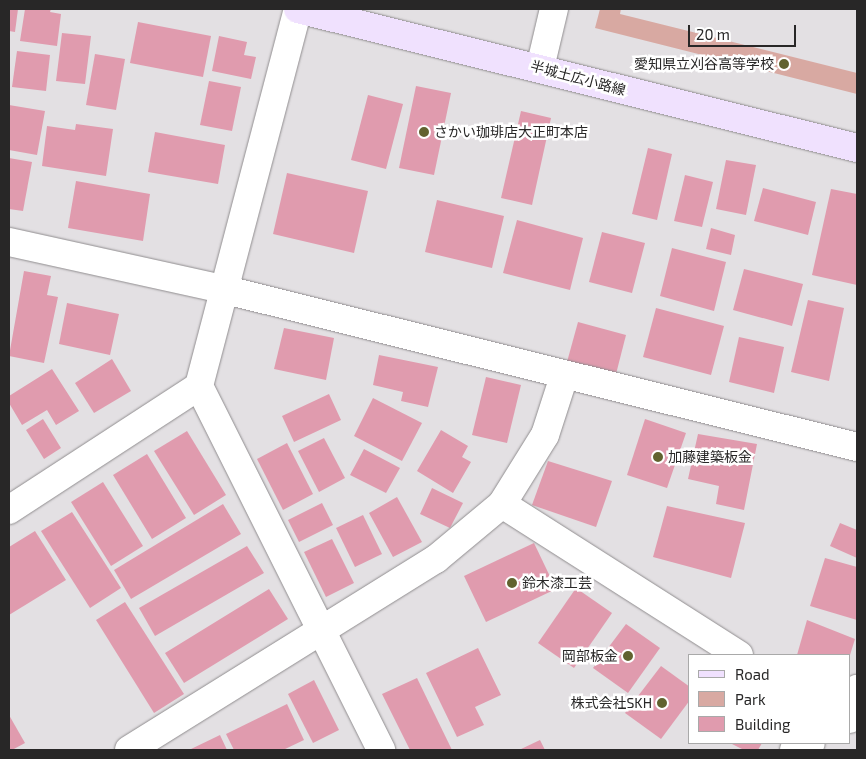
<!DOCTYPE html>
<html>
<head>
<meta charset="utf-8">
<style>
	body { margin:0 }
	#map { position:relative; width:866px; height:759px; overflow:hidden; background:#e3e0e3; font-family:"Exo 2","Noto Sans JP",sans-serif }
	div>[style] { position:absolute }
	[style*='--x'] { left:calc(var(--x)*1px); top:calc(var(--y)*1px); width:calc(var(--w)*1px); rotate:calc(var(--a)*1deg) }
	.green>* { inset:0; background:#d8a9a2 }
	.building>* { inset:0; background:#e09bae }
	.roads { filter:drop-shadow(0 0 1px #908d8f) drop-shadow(0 0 1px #908d8f) }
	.street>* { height:28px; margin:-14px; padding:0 14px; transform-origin:14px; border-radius:14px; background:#fff }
	.secondary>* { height:28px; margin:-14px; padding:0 14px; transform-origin:14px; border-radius:14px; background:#f0e1fe }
	.dots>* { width:14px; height:14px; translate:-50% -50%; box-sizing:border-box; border:2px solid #fff; border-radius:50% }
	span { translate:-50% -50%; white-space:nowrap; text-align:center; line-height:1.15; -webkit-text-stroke:5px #fff; paint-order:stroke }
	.poi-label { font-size:14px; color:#282727 }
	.right { translate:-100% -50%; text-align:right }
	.left { translate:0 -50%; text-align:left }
	.street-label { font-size:14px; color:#282727 }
	.frame { position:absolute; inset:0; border:10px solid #282727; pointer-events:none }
	.legend { position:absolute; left:688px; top:654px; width:162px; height:90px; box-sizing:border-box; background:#fff; border:1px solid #a9a9a9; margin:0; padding:6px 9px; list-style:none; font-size:15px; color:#282727 }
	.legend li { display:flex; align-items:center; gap:10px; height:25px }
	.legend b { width:25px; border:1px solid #a9a9a9 }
	.scale { position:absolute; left:688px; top:25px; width:108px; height:22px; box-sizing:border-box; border:2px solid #282727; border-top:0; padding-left:6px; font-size:15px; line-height:18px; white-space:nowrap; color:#282727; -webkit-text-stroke:4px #fff; paint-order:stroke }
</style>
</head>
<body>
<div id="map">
	<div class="green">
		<div style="clip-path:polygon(600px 9px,621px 9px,620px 14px,857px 73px,857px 94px,595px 28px)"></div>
	</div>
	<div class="building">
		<div style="clip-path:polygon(9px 9px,18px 9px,15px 32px,9px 31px)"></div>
		<div style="clip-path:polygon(25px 9px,51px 9px,50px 12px,61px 14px,57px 46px,20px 41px)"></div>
		<div style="clip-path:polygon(138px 22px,211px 36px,203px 77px,130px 63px)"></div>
		<div style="clip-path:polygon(62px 33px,91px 36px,85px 84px,56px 81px)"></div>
		<div style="clip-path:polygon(219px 36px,247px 42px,244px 55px,256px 57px,251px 79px,212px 71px)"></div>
		<div style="clip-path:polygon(17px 51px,50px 55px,46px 91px,12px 87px)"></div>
		<div style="clip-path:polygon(95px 54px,125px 59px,116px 110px,86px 105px)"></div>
		<div style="clip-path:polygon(209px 81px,241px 87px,232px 131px,200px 125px)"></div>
		<div style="clip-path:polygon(416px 86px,451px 93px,434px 175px,399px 168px)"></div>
		<div style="clip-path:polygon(368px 95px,403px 104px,386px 169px,351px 160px)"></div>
		<div style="clip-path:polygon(9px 105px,45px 111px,37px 155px,9px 150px)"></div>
		<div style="clip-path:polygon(521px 111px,551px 118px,532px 205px,501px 198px)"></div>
		<div style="clip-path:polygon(76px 124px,113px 129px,106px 176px,42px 166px,47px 126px,75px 130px)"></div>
		<div style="clip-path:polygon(155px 132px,225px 145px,218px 184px,148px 172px)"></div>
		<div style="clip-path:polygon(648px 148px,672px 154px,657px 220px,632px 214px)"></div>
		<div style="clip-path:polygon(9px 158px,32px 162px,23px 211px,9px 209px)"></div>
		<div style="clip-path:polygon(726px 160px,756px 165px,746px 215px,716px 209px)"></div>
		<div style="clip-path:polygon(287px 173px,368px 191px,354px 253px,273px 234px)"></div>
		<div style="clip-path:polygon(685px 175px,713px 182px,702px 227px,674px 221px)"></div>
		<div style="clip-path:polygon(76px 181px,150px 194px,143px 241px,68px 228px)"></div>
		<div style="clip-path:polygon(763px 188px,816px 202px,808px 235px,754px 221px)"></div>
		<div style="clip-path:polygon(831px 189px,857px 194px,857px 285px,812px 275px)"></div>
		<div style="clip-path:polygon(437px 200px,504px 216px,492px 268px,425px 252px)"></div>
		<div style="clip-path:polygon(517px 220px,583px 238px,570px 290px,503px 273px)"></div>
		<div style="clip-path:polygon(711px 228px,735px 235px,731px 255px,706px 249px)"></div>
		<div style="clip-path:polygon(602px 232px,645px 243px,632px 293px,589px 282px)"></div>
		<div style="clip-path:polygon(672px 248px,726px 262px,714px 311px,660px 296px)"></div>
		<div style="clip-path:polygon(744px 269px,803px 284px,792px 326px,733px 310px)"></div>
		<div style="clip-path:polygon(24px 271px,51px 276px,47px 295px,58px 297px,44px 363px,9px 356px)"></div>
		<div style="clip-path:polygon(808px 300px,844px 308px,829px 381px,791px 372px)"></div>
		<div style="clip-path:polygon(67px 303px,119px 314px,110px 355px,59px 344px)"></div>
		<div style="clip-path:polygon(656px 308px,724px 326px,711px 375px,643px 357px)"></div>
		<div style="clip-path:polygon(578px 322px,626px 335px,616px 374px,567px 362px)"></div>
		<div style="clip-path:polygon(284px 328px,334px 338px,326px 380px,274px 369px)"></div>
		<div style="clip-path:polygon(739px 337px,784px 347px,774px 393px,729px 382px)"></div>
		<div style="clip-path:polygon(379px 355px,438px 367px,428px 407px,401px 401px,403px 392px,373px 385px)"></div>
		<div style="clip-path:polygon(112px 359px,131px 391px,94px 413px,75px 383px)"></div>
		<div style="clip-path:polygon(52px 369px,79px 411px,56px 425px,47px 410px,22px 425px,9px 403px,9px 396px)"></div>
		<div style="clip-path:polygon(486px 377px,521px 385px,507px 443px,472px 435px)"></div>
		<div style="clip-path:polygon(329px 394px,341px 420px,294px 442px,282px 416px)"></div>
		<div style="clip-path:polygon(373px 398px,422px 423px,402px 461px,354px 436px)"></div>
		<div style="clip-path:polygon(43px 419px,61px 448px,44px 459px,26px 430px)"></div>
		<div style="clip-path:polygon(645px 419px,686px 433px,667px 488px,627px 475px)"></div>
		<div style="clip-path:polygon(441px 430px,468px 446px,462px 457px,471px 462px,453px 493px,417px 471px)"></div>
		<div style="clip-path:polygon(187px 431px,226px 495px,194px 515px,154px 451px)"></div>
		<div style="clip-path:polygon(698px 434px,757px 444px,744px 510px,716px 504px,719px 486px,688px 479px)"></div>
		<div style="clip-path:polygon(324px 438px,345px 478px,319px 492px,298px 451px)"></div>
		<div style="clip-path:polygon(287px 443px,313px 494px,283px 510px,257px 459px)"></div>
		<div style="clip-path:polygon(364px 449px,400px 468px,386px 493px,350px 475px)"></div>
		<div style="clip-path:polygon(147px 454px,186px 518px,152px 539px,113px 475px)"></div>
		<div style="clip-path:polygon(548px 461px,612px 481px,596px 527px,532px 505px)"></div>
		<div style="clip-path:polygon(103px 482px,143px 546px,111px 566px,71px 502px)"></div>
		<div style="clip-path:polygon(432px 488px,463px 503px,450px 528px,420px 514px)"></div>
		<div style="clip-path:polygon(397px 497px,422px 542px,393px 557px,369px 513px)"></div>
		<div style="clip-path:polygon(322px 503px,333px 525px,299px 542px,288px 520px)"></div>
		<div style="clip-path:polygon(223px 504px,241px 534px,131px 599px,114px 570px)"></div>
		<div style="clip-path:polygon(667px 506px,745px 523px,731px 578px,653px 557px)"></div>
		<div style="clip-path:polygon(72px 512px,121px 588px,90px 608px,41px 531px)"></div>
		<div style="clip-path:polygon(363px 515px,382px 554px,355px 567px,336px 528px)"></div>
		<div style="clip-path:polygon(840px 523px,857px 530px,857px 558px,830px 546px)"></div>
		<div style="clip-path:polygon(35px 531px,66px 580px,9px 615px,9px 547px)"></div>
		<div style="clip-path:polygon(332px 539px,354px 583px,326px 597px,304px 552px)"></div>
		<div style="clip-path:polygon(534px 543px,556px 589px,486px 622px,464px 576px)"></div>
		<div style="clip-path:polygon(247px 546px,264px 573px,155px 636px,139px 608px)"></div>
		<div style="clip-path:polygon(825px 558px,857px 567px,857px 620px,810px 606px)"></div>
		<div style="clip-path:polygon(576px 588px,612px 613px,574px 668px,538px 643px)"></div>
		<div style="clip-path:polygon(269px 589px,288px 619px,184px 683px,165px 653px)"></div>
		<div style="clip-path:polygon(125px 602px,184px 694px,154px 713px,96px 620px)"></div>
		<div style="clip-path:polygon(807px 620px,855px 639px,850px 655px,797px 655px)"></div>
		<div style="clip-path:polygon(626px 624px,660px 648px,628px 693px,593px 668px)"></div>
		<div style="clip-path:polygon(478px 648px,501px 695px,475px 707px,484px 725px,457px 737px,426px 673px)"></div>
		<div style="clip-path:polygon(661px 666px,690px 687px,690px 700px,661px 739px,625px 713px)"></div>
		<div style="clip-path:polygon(417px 678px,452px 750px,410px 750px,382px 694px)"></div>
		<div style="clip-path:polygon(314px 680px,339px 730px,313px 743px,288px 694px)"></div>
		<div style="clip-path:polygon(287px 704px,304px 740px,283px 750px,234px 750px,226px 734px)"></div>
		<div style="clip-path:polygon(9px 715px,25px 743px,12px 750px,9px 750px)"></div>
		<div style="clip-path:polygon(220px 735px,227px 750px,189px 750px)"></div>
		<div style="clip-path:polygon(540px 740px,545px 750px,519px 750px)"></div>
		<div style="clip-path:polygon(730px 743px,762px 743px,758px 750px,744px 750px)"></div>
	</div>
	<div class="roads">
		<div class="street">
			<div style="--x:540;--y:68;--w:61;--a:-76.7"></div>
			<div style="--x:9;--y:242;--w:218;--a:12.4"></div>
			<div style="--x:222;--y:289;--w:654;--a:13.97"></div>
			<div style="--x:199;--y:386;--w:407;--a:63.4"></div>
			<div style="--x:502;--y:504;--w:281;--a:32.5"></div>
			<div style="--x:9;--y:510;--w:227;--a:-33.1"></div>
			<div style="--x:199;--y:386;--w:390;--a:-75.3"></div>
			<div style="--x:850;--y:719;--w:31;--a:-77"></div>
			<div style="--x:129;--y:750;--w:362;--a:-31.9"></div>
			<div style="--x:436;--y:559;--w:86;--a:-39.8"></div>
			<div style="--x:502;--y:504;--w:81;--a:-58.1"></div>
			<div style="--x:545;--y:435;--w:62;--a:-72.1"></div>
			<div style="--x:794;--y:750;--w:18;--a:-22"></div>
		</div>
		<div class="secondary">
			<div style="--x:298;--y:9;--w:576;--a:13.96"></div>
		</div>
	</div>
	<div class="dots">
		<div style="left:784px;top:64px;background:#61622f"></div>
		<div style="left:424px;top:132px;background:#61622f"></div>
		<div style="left:658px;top:457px;background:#61622f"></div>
		<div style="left:512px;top:583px;background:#61622f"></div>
		<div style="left:628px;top:656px;background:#61622f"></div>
		<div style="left:662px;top:703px;background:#61622f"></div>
	</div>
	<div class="poi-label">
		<span class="right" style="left:774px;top:64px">愛知県立刈谷高等学校</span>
		<span class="left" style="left:434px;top:132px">さかい珈琲店大正町本店</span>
		<span class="left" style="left:668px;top:457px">加藤建築板金</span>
		<span class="left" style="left:522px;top:583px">鈴木漆工芸</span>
		<span class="right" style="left:618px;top:656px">岡部板金</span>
		<span class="right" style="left:652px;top:703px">株式会社SKH</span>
	</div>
	<div class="street-label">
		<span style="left:578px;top:78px;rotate:15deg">半城土広小路線</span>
	</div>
	<div class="frame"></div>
	<ul class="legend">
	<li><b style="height:6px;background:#f0e1fe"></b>Road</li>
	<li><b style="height:14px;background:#d8a9a2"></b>Park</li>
	<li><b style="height:14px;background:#e09bae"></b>Building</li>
	</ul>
	<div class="scale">20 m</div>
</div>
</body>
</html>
